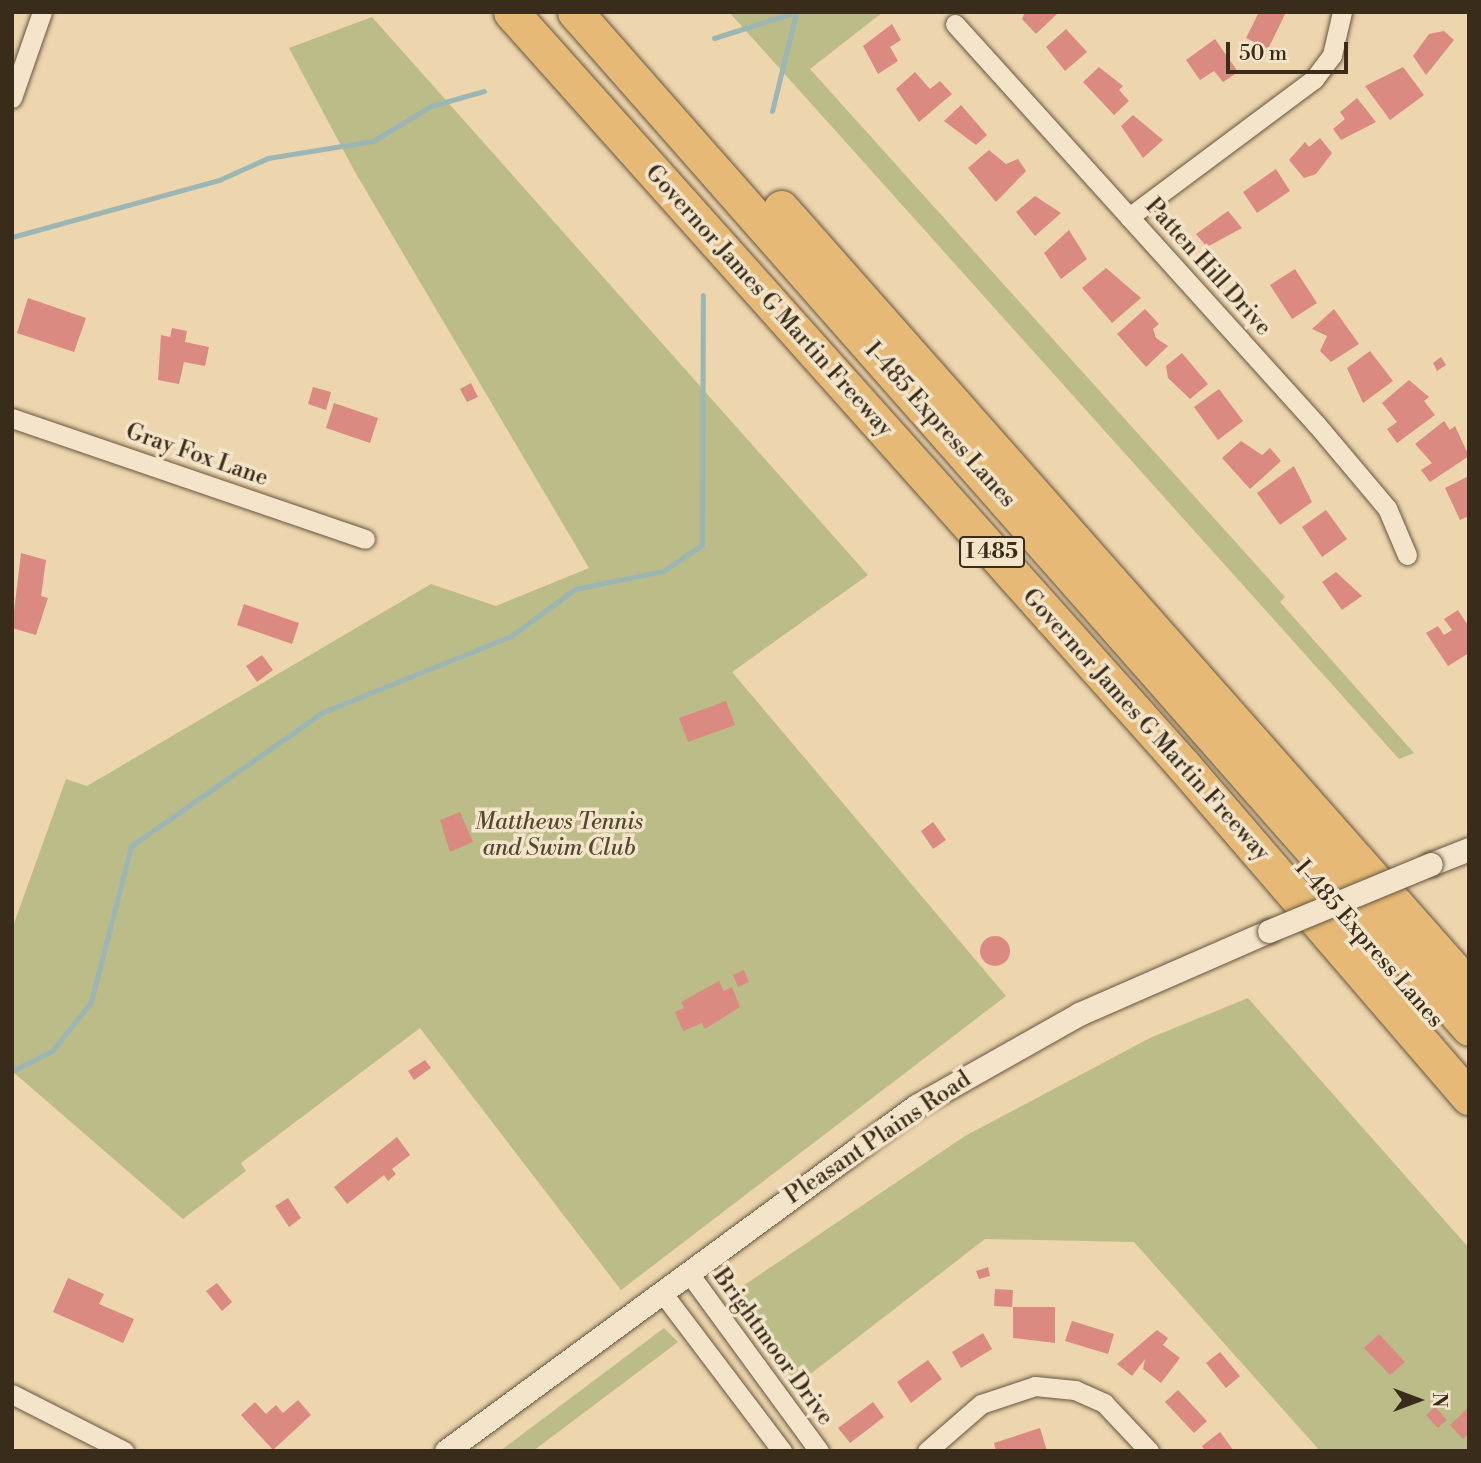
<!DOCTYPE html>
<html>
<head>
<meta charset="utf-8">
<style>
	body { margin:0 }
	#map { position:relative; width:1481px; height:1463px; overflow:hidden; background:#edd5ad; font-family:"Libre Bodoni",serif }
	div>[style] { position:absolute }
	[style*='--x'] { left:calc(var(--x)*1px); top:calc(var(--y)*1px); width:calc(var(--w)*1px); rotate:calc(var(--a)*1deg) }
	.green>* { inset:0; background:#bbbc88 }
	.stream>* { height:5px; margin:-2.5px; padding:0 2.5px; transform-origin:2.5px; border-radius:2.5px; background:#9cb6b4 }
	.building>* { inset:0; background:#db8a82 }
	.round { border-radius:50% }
	.roads { filter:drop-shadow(0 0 2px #67563f) drop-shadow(0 0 2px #67563f) }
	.minor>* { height:19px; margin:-9.5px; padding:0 9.5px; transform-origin:9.5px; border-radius:9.5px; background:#f3e4ca }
	.tertiary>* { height:23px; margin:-11.5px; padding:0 11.5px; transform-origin:11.5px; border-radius:11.5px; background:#f3e4ca }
	.motorway>* { height:35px; margin:-17.5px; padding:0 17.5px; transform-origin:17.5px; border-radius:17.5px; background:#e6ba76 }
	.bridges { filter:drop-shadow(0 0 2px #67563f) drop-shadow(0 0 2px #67563f) }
	.tertiary-bridge>* { height:23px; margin:-11.5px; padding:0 11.5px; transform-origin:11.5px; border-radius:11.5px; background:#f3e4ca }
	span { translate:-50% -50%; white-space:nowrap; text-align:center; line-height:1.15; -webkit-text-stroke:7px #f3e4ca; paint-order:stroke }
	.shield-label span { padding:2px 5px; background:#f3e4ca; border:2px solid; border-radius:5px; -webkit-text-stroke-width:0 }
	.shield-label { font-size:21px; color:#3a2c1a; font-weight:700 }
	.street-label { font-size:23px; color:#3a2c1a }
	.park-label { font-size:23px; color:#544930; font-style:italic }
	.frame { position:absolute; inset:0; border:14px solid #3a2c1a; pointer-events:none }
	.north { position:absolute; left:1383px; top:1365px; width:70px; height:70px; -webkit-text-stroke:5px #f3e4ca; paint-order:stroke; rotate:90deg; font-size:19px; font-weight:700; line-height:28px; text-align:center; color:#3a2c1a }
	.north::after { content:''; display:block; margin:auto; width:24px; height:32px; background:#3a2c1a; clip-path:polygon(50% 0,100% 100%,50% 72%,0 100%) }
	.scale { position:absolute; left:1226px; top:42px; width:122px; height:32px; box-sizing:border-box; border:4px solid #3a2c1a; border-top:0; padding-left:9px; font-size:21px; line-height:24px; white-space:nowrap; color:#3a2c1a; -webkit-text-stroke:5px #f3e4ca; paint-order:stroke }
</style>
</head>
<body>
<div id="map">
	<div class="green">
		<div style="clip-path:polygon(729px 12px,883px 12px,810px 69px,1285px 597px,1280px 602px,1414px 753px,1399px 759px)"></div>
		<div style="clip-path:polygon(372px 17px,868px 575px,732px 672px,1006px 996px,621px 1290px,420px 1028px,241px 1163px,246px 1171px,183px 1219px,12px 1071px,12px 929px,66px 779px,87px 786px,431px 584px,496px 606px,589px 568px,355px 172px,289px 48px)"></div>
		<div style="clip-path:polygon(1248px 998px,1469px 1248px,1469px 1451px,1320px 1451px,1134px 1242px,985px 1239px,791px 1389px,734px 1292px,965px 1136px,1150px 1038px)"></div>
		<div style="clip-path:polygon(664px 1328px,678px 1342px,533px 1451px,500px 1451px)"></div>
	</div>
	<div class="stream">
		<div style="--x:714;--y:38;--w:86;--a:-17.6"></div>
		<div style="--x:772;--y:111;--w:101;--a:-76.2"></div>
		<div style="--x:12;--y:237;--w:215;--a:-15.4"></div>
		<div style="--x:219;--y:180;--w:54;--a:-24.2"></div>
		<div style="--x:268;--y:158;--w:106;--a:-9.2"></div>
		<div style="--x:373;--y:141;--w:68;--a:-31.1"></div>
		<div style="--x:431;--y:106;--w:55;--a:-15.8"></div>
		<div style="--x:12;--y:1071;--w:45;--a:-26.6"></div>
		<div style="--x:52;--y:1051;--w:63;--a:-51.5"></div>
		<div style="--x:91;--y:1002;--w:161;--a:-75.6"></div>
		<div style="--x:131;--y:846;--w:234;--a:-34.9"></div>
		<div style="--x:323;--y:712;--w:203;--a:-22"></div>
		<div style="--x:511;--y:636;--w:79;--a:-36.3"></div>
		<div style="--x:575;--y:589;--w:90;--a:-11.6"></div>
		<div style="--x:663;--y:571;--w:47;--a:-33.7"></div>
		<div style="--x:702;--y:545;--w:250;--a:-89.8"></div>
	</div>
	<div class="building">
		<div style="clip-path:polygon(1025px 12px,1059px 12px,1036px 34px,1022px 19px)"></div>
		<div style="clip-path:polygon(1259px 12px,1286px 12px,1268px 49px,1246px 38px)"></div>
		<div style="clip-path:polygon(892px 24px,901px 40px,890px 47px,898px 61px,878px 74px,863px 46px)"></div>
		<div style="clip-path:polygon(1066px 29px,1087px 52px,1065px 71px,1046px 47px)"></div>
		<div style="clip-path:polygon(1444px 31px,1454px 40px,1426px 75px,1413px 56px,1429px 34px)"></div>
		<div style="clip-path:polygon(1215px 39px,1238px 72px,1223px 82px,1214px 71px,1200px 80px,1186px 60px)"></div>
		<div style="clip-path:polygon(1099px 67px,1123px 86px,1119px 90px,1129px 101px,1114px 115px,1083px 82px)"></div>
		<div style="clip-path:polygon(1403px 67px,1424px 95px,1390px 120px,1365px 86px)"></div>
		<div style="clip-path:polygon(915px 72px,930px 89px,940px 81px,952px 94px,919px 122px,896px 89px)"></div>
		<div style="clip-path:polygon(1357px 98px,1376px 122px,1341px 140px,1333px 129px,1345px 119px,1340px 112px)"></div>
		<div style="clip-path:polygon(961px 105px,987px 135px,976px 145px,944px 121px)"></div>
		<div style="clip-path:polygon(1133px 115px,1163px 140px,1143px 158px,1121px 126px)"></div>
		<div style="clip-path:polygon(1320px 138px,1332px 153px,1316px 174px,1304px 178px,1289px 160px,1305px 142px,1309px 147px)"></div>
		<div style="clip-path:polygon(989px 150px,1006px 164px,1018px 159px,1026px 171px,996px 202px,968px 168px)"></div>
		<div style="clip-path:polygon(1276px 169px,1290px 191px,1257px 213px,1243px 192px)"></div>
		<div style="clip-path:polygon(1035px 196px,1061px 213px,1035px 236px,1016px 212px)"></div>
		<div style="clip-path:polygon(1228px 211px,1242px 228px,1207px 247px,1196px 234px)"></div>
		<div style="clip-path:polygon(1069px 230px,1087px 259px,1061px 279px,1044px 253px)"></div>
		<div style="clip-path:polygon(1106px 268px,1141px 298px,1112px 323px,1082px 288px)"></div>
		<div style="clip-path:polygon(1295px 269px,1317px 303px,1292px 319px,1270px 285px)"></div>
		<div style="clip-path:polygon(28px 298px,86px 318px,74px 352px,17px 333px)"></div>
		<div style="clip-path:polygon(1145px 309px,1159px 324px,1153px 329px,1156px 338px,1168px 346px,1146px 367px,1117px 334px)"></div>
		<div style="clip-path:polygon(1334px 309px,1359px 344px,1331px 362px,1320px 351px,1327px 336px,1312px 329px)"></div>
		<div style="clip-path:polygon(172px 328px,187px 331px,185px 342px,209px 347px,205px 366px,184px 362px,179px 384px,158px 380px,161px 335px,170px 337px)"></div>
		<div style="clip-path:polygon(1370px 351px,1393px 381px,1363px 403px,1347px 368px)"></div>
		<div style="clip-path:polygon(1182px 353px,1208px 384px,1190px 399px,1168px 378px,1166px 366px)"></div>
		<div style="clip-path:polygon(1441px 357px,1446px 365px,1437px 371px,1433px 363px)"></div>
		<div style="clip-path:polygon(1409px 380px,1429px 397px,1424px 401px,1435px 415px,1397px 443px,1387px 429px,1397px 422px,1382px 403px)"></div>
		<div style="clip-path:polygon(471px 383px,478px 397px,467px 402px,460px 389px)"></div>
		<div style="clip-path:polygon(313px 387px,331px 392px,326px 410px,308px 404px)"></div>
		<div style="clip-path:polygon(1219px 389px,1243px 421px,1218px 440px,1194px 407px)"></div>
		<div style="clip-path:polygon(334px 403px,378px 418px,370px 443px,326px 428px)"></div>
		<div style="clip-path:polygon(1444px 421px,1450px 430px,1455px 426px,1469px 456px,1430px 482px,1421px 470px,1432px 463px,1415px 444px)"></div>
		<div style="clip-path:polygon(1241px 441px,1262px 455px,1270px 448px,1281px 461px,1250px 489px,1222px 458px)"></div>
		<div style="clip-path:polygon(1294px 466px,1312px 502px,1280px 525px,1257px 493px)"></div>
		<div style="clip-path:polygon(1469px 476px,1469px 516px,1460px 520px,1445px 488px)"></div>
		<div style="clip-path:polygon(1326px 510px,1347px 539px,1322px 557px,1302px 527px)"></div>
		<div style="clip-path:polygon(21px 553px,46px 560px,41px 596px,48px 598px,36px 635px,12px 628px)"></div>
		<div style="clip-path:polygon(1336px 572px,1362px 596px,1342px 610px,1322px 582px)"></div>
		<div style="clip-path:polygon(244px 604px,299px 623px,292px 644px,237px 625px)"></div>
		<div style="clip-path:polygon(1458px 610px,1469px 627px,1469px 653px,1448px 666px,1426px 633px,1438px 626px,1444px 635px,1452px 630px,1444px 619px)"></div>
		<div style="clip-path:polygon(262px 655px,273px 670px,257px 682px,246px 666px)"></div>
		<div style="clip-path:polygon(726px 701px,735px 725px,688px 742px,679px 718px)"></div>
		<div style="clip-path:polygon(460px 812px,473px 842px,450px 852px,440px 820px)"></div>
		<div style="clip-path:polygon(933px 822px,946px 840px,933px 849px,921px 831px)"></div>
		<div class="round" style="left:980px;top:936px;width:30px;height:30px"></div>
		<div style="clip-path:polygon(744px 970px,749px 982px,738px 987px,733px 975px)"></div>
		<div style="clip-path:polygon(719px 981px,724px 991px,732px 987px,740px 1007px,705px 1029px,702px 1023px,683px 1031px,675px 1012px,684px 1008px,681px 1002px)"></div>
		<div style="clip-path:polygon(425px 1060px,431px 1068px,414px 1080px,408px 1071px)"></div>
		<div style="clip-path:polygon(397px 1137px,410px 1155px,392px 1169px,396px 1174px,388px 1181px,384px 1175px,347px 1204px,334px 1187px)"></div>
		<div style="clip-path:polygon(288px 1198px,301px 1218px,289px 1227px,275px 1206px)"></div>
		<div style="clip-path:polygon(988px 1267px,990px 1276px,979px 1279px,976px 1271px)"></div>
		<div style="clip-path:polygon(68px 1278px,104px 1294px,99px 1304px,134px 1319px,123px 1343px,53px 1312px)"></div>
		<div style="clip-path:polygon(217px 1283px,232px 1302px,222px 1311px,206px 1291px)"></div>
		<div style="clip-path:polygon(995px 1289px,1013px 1290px,1012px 1307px,994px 1306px)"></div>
		<div style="clip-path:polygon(1013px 1307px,1055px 1307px,1055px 1343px,1013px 1338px)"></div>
		<div style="clip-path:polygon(1072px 1321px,1114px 1334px,1108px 1354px,1065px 1341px)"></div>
		<div style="clip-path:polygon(1157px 1330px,1168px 1338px,1163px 1345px,1180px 1358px,1161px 1383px,1143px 1369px,1145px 1359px,1132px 1376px,1117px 1364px)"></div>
		<div style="clip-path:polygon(983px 1333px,992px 1349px,961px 1368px,952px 1352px)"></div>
		<div style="clip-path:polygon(1379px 1334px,1405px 1362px,1390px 1375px,1364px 1348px)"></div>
		<div style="clip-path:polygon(1220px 1352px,1240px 1376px,1226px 1388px,1206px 1363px)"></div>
		<div style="clip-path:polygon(928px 1360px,942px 1379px,911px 1403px,897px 1382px)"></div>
		<div style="clip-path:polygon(1178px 1390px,1207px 1421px,1194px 1433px,1165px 1402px)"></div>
		<div style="clip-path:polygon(298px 1400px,311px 1415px,273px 1450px,241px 1415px,255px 1402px,266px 1414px,276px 1405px,283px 1413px)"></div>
		<div style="clip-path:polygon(873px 1402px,884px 1417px,850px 1443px,838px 1428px)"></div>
		<div style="clip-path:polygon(1435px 1407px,1447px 1420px,1438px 1428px,1426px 1415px)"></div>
		<div style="clip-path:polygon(1469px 1407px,1469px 1434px,1463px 1439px,1450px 1425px)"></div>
		<div style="clip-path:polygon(1040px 1428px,1047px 1451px,996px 1451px,994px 1443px)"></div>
		<div style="clip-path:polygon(1220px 1432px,1234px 1451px,1205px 1451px,1202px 1446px)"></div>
	</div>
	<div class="roads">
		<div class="minor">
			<div style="--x:955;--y:24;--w:540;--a:47.93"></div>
			<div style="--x:1317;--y:425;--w:109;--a:49.9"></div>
			<div style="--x:1387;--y:508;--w:51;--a:66.9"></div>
			<div style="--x:12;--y:98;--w:91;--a:-70.8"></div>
			<div style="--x:1129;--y:217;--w:231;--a:-36.7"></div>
			<div style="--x:1314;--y:79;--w:30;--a:-53"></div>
			<div style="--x:1332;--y:55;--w:44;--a:-76.9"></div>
			<div style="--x:12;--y:418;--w:373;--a:18.9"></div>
			<div style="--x:688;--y:1272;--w:222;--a:53.8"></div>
			<div style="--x:661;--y:1291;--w:201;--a:52.9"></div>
			<div style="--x:12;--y:1394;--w:126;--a:27"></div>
			<div style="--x:927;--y:1451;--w:72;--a:-41"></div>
			<div style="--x:981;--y:1404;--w:57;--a:-18.4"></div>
			<div style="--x:1035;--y:1386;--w:40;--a:5.7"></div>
			<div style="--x:1075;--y:1390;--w:32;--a:24"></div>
			<div style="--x:1104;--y:1403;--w:66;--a:46.8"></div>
		</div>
		<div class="tertiary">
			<div style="--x:1431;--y:864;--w:41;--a:-21.5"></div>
			<div style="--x:446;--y:1451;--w:583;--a:-36.28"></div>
			<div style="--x:916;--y:1106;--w:187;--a:-29.4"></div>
			<div style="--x:1079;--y:1014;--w:207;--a:-23.6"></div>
		</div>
		<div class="motorway">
			<div style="--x:511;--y:12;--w:1009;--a:48.25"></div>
			<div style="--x:1183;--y:765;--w:438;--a:49.3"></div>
			<div style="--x:575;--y:12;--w:1353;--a:48.65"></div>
			<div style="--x:781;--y:208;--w:1039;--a:48.55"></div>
		</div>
	</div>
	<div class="bridges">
		<div class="tertiary-bridge">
			<div style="--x:1269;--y:931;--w:175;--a:-22.5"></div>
		</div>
	</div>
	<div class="shield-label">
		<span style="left:992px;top:552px">I 485</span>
	</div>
	<div class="street-label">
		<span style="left:1208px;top:267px;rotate:48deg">Patten Hill Drive</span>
		<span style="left:769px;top:301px;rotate:48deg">Governor James G Martin Freeway</span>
		<span style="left:940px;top:425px;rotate:48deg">I-485 Express Lanes</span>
		<span style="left:197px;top:455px;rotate:19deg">Gray Fox Lane</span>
		<span style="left:1146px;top:725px;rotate:48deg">Governor James G Martin Freeway</span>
		<span style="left:1369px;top:944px;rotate:49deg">I-485 Express Lanes</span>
		<span style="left:878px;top:1138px;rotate:-34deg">Pleasant Plains Road</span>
		<span style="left:773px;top:1347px;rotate:54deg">Brightmoor Drive</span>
	</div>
	<div class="park-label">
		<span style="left:559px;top:835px">Matthews Tennis<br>and Swim Club</span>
	</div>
	<div class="frame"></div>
	<div class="north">N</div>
	<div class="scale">50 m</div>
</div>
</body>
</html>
